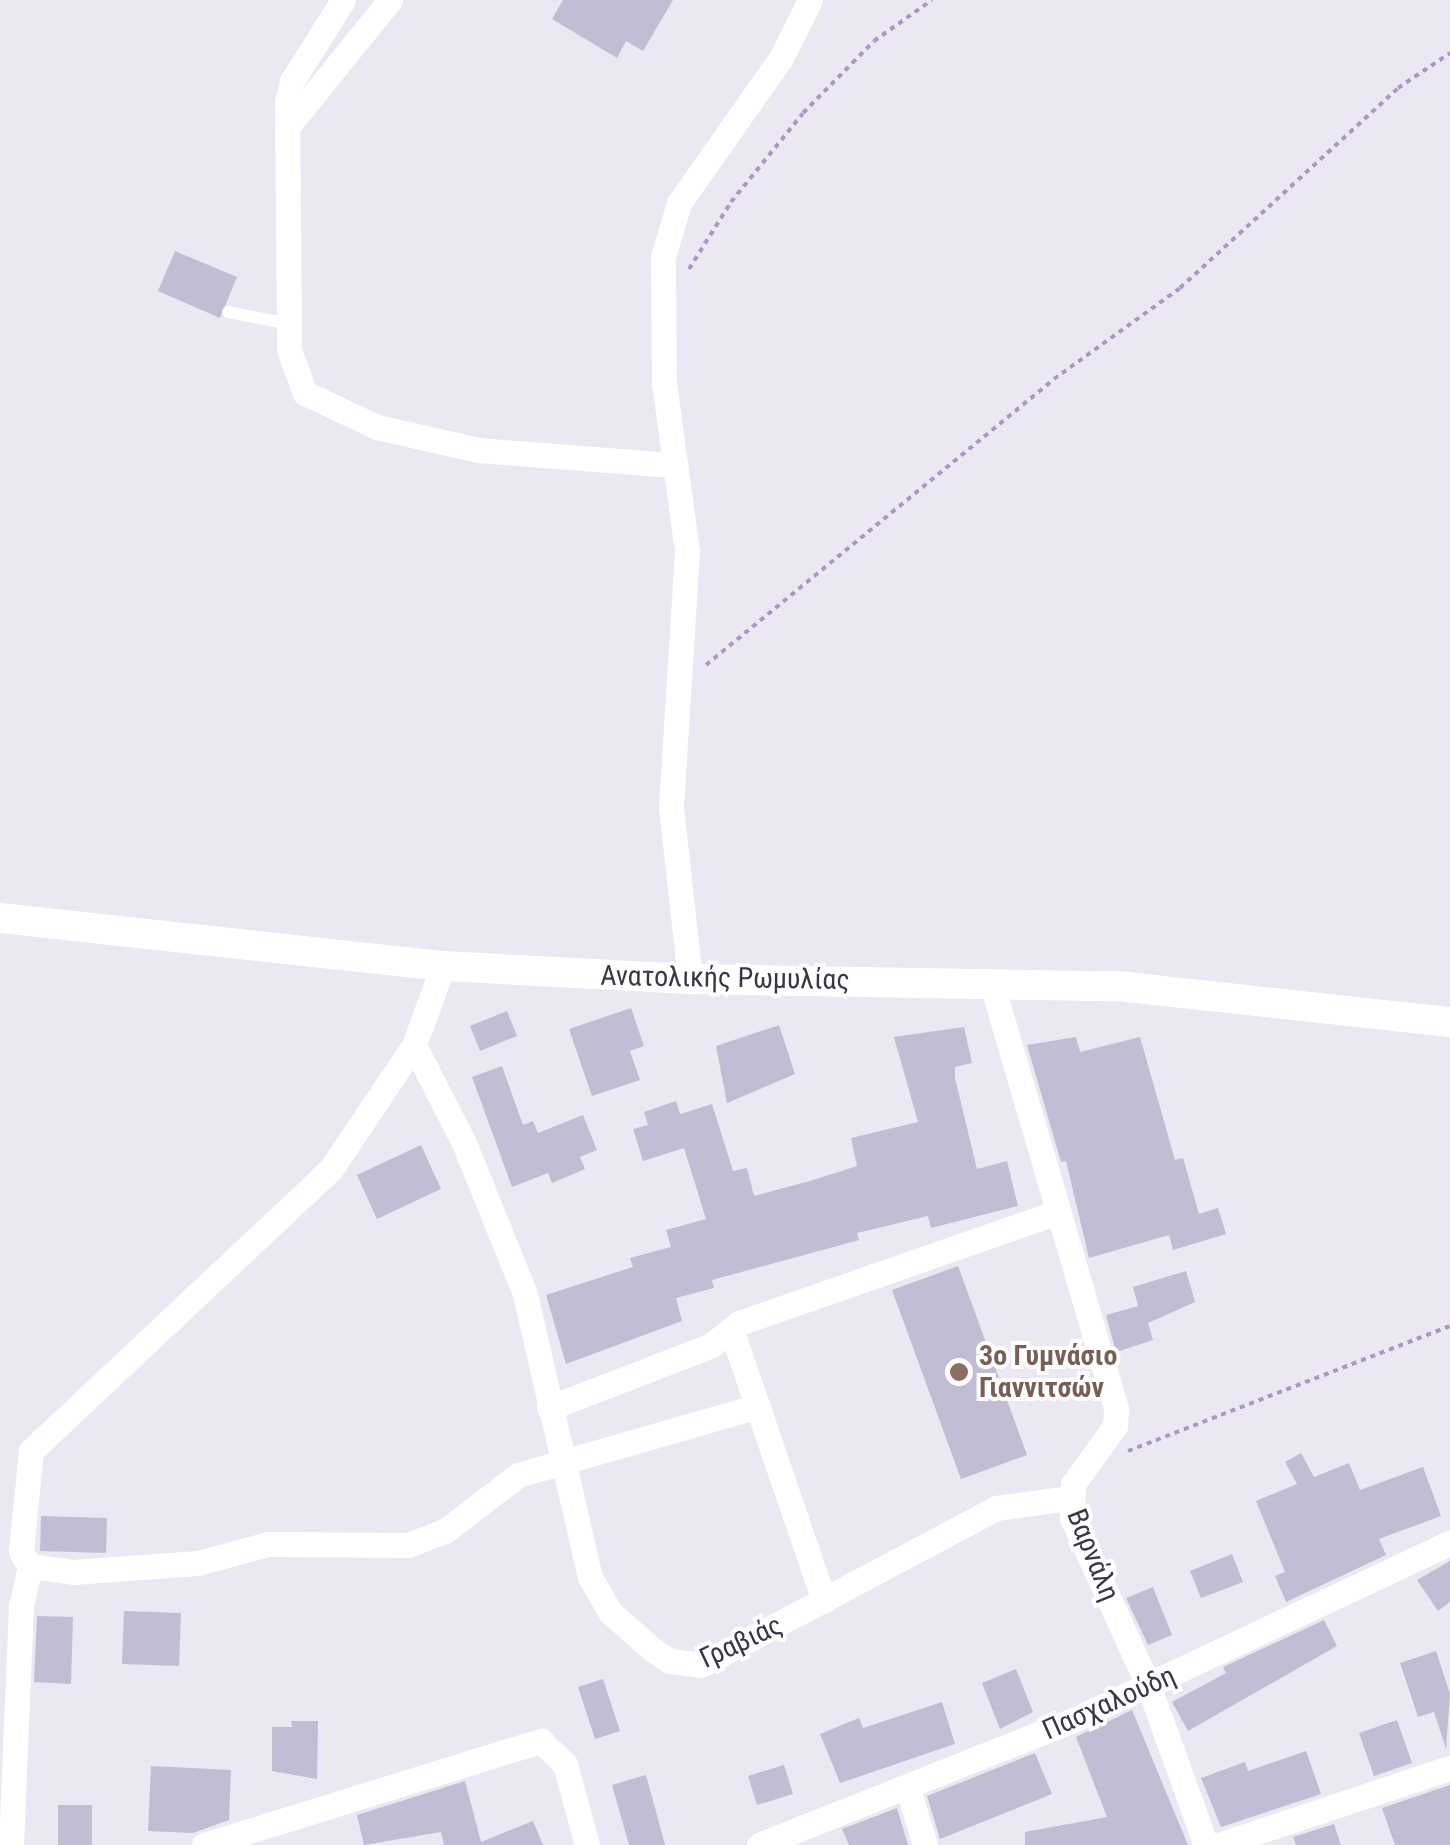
<!DOCTYPE html>
<html>
<head>
<meta charset="utf-8">
<style>
	body { margin:0 }
	#map { position:relative; width:1450px; height:1845px; overflow:hidden; background:#ebe7f3; font-family:"Roboto Condensed",sans-serif }
	div>[style] { position:absolute }
	[style*='--x'] { left:calc(var(--x)*1px); top:calc(var(--y)*1px); width:calc(var(--w)*1px); rotate:calc(var(--a)*1deg) }
	.building>* { inset:0; background:#c2bdd5 }
	.path>* { height:4px; margin-top:-2px; transform-origin:0; background:repeating-linear-gradient(90deg,#a59bc0 0 5px,transparent 0 10px) }
	.service>* { height:12px; margin:-6px; padding:0 6px; transform-origin:6px; border-radius:6px; background:#fff }
	.minor>* { height:25px; margin:-12.5px; padding:0 12.5px; transform-origin:12.5px; border-radius:12.5px; background:#fff }
	.tertiary>* { height:30px; margin:-15px; padding:0 15px; transform-origin:15px; border-radius:15px; background:#fff }
	.dots>* { width:28px; height:28px; translate:-50% -50%; box-sizing:border-box; border:5px solid #fff; border-radius:50% }
	span { translate:-50% -50%; white-space:nowrap; text-align:center; line-height:1.15; -webkit-text-stroke:8px #fff; paint-order:stroke }
	.street-label { font-size:28px; color:#3a3646 }
	.education-label { font-size:28px; color:#785e54; font-weight:700 }
	.left { translate:0 -50%; text-align:left }
</style>
</head>
<body>
<div id="map">
	<div class="building">
		<div style="clip-path:polygon(563px 0,673px 0,643px 51px,626px 41px,617px 58px,552px 19px)"></div>
		<div style="clip-path:polygon(175px 251px,237px 277px,220px 318px,158px 291px)"></div>
		<div style="clip-path:polygon(631px 1008px,644px 1046px,630px 1051px,640px 1080px,592px 1096px,569px 1029px)"></div>
		<div style="clip-path:polygon(507px 1011px,517px 1036px,480px 1051px,470px 1026px)"></div>
		<div style="clip-path:polygon(779px 1025px,795px 1074px,727px 1103px,716px 1046px)"></div>
		<div style="clip-path:polygon(964px 1027px,972px 1063px,955px 1067px,955px 1078px,977px 1169px,1007px 1161px,1018px 1206px,931px 1228px,928px 1216px,857px 1233px,859px 1240px,712px 1280px,714px 1288px,676px 1298px,682px 1321px,566px 1364px,546px 1295px,633px 1267px,630px 1258px,671px 1247px,666px 1230px,706px 1219px,684px 1148px,643px 1161px,633px 1129px,648px 1125px,644px 1112px,676px 1101px,680px 1114px,712px 1104px,733px 1171px,747px 1168px,754px 1196px,810px 1181px,857px 1166px,851px 1138px,918px 1122px,894px 1037px)"></div>
		<div style="clip-path:polygon(1076px 1037px,1080px 1052px,1140px 1037px,1175px 1160px,1183px 1158px,1199px 1214px,1218px 1208px,1226px 1234px,1173px 1250px,1169px 1235px,1089px 1258px,1066px 1161px,1061px 1162px,1027px 1045px)"></div>
		<div style="clip-path:polygon(502px 1066px,523px 1125px,533px 1121px,538px 1133px,583px 1115px,597px 1150px,580px 1157px,585px 1169px,552px 1183px,548px 1173px,512px 1187px,472px 1077px)"></div>
		<div style="clip-path:polygon(421px 1145px,441px 1189px,377px 1219px,357px 1175px)"></div>
		<div style="clip-path:polygon(958px 1266px,1027px 1455px,961px 1479px,892px 1290px)"></div>
		<div style="clip-path:polygon(1186px 1271px,1195px 1302px,1148px 1323px,1153px 1340px,1116px 1352px,1106px 1315px,1138px 1306px,1133px 1287px)"></div>
		<div style="clip-path:polygon(1301px 1453px,1314px 1477px,1349px 1463px,1360px 1490px,1423px 1467px,1441px 1516px,1379px 1539px,1386px 1555px,1286px 1602px,1275px 1576px,1285px 1572px,1256px 1501px,1297px 1484px,1285px 1462px)"></div>
		<div style="clip-path:polygon(41px 1516px,107px 1518px,106px 1553px,40px 1551px)"></div>
		<div style="clip-path:polygon(1232px 1554px,1243px 1582px,1201px 1598px,1190px 1571px)"></div>
		<div style="clip-path:polygon(1450px 1561px,1450px 1602px,1438px 1611px,1417px 1580px)"></div>
		<div style="clip-path:polygon(1153px 1587px,1172px 1635px,1148px 1645px,1126px 1598px)"></div>
		<div style="clip-path:polygon(124px 1611px,181px 1613px,179px 1666px,122px 1664px)"></div>
		<div style="clip-path:polygon(37px 1616px,73px 1617px,71px 1684px,34px 1682px)"></div>
		<div style="clip-path:polygon(1324px 1620px,1337px 1646px,1188px 1731px,1172px 1702px,1226px 1673px,1223px 1667px)"></div>
		<div style="clip-path:polygon(1436px 1651px,1450px 1694px,1446px 1749px,1434px 1712px,1418px 1717px,1400px 1663px)"></div>
		<div style="clip-path:polygon(1016px 1669px,1033px 1712px,1000px 1729px,982px 1683px)"></div>
		<div style="clip-path:polygon(603px 1679px,620px 1731px,595px 1739px,578px 1687px)"></div>
		<div style="clip-path:polygon(942px 1702px,955px 1744px,840px 1783px,820px 1734px,859px 1718px,863px 1728px)"></div>
		<div style="clip-path:polygon(1132px 1710px,1188px 1845px,1025px 1845px,1025px 1832px,1107px 1817px,1076px 1737px)"></div>
		<div style="clip-path:polygon(1397px 1720px,1412px 1763px,1374px 1776px,1359px 1733px)"></div>
		<div style="clip-path:polygon(291px 1721px,318px 1721px,317px 1779px,272px 1771px,272px 1727px,292px 1727px)"></div>
		<div style="clip-path:polygon(1306px 1751px,1321px 1794px,1221px 1827px,1201px 1778px,1245px 1762px,1248px 1771px)"></div>
		<div style="clip-path:polygon(1035px 1753px,1052px 1794px,940px 1839px,927px 1796px)"></div>
		<div style="clip-path:polygon(784px 1765px,793px 1794px,757px 1805px,748px 1776px)"></div>
		<div style="clip-path:polygon(151px 1766px,231px 1770px,229px 1820px,193px 1833px,148px 1831px)"></div>
		<div style="clip-path:polygon(646px 1775px,665px 1845px,629px 1845px,612px 1785px)"></div>
		<div style="clip-path:polygon(465px 1781px,481px 1842px,533px 1821px,543px 1845px,444px 1845px,441px 1832px,364px 1845px,357px 1815px)"></div>
		<div style="clip-path:polygon(1450px 1785px,1450px 1845px,1395px 1845px,1382px 1808px)"></div>
		<div style="clip-path:polygon(58px 1805px,92px 1805px,92px 1845px,58px 1845px)"></div>
		<div style="clip-path:polygon(897px 1808px,908px 1845px,849px 1845px,842px 1829px)"></div>
		<div style="clip-path:polygon(1334px 1824px,1341px 1845px,1296px 1845px,1293px 1837px)"></div>
	</div>
	<div class="path">
		<div style="--x:689;--y:269;--w:79;--a:-57.9"></div>
		<div style="--x:731;--y:202;--w:114;--a:-51"></div>
		<div style="--x:803;--y:113;--w:101;--a:-45.4"></div>
		<div style="--x:874;--y:41;--w:71;--a:-35.3"></div>
		<div style="--x:706;--y:665;--w:450;--a:-39.4"></div>
		<div style="--x:1054;--y:379;--w:155;--a:-35.8"></div>
		<div style="--x:1180;--y:288;--w:296;--a:-42.5"></div>
		<div style="--x:1398;--y:88;--w:63;--a:-33.9"></div>
		<div style="--x:1128;--y:1451;--w:345;--a:-21.2"></div>
	</div>
	<div class="service">
		<div style="--x:228;--y:312;--w:62;--a:11.1"></div>
	</div>
	<div class="minor">
		<div style="--x:343;--y:0;--w:96;--a:122.2"></div>
		<div style="--x:292;--y:81;--w:22;--a:103"></div>
		<div style="--x:287;--y:102;--w:248;--a:89.5"></div>
		<div style="--x:289;--y:350;--w:46;--a:69.6"></div>
		<div style="--x:305;--y:393;--w:80;--a:25.3"></div>
		<div style="--x:377;--y:427;--w:104;--a:12.8"></div>
		<div style="--x:478;--y:450;--w:198;--a:4.4"></div>
		<div style="--x:289;--y:125;--w:161;--a:-51.1"></div>
		<div style="--x:443;--y:966;--w:84;--a:110.2"></div>
		<div style="--x:414;--y:1045;--w:110;--a:63"></div>
		<div style="--x:464;--y:1143;--w:163;--a:68"></div>
		<div style="--x:525;--y:1294;--w:290;--a:77.1"></div>
		<div style="--x:590;--y:1577;--w:40;--a:60.3"></div>
		<div style="--x:610;--y:1612;--w:57;--a:41.5"></div>
		<div style="--x:653;--y:1650;--w:20;--a:33"></div>
		<div style="--x:670;--y:1661;--w:31;--a:7"></div>
		<div style="--x:701;--y:1665;--w:334;--a:-28"></div>
		<div style="--x:996;--y:1508;--w:75;--a:-7.7"></div>
		<div style="--x:690;--y:979;--w:174;--a:-96.3"></div>
		<div style="--x:671;--y:806;--w:256;--a:-86.4"></div>
		<div style="--x:687;--y:551;--w:171;--a:-97.8"></div>
		<div style="--x:664;--y:382;--w:125;--a:-90.5"></div>
		<div style="--x:663;--y:257;--w:56;--a:-73.5"></div>
		<div style="--x:679;--y:203;--w:177;--a:-54.9"></div>
		<div style="--x:781;--y:58;--w:65;--a:-63.4"></div>
		<div style="--x:991;--y:981;--w:446;--a:73.7"></div>
		<div style="--x:1116;--y:1409;--w:17;--a:93"></div>
		<div style="--x:1115;--y:1426;--w:72;--a:125.9"></div>
		<div style="--x:1073;--y:1484;--w:34;--a:92"></div>
		<div style="--x:1072;--y:1518;--w:186;--a:65.5"></div>
		<div style="--x:1149;--y:1687;--w:168;--a:70.2"></div>
		<div style="--x:414;--y:1045;--w:149;--a:123.8"></div>
		<div style="--x:331;--y:1169;--w:412;--a:136.8"></div>
		<div style="--x:31;--y:1451;--w:101;--a:95.7"></div>
		<div style="--x:21;--y:1552;--w:17;--a:57"></div>
		<div style="--x:30;--y:1566;--w:43;--a:7.9"></div>
		<div style="--x:73;--y:1572;--w:125;--a:-4.1"></div>
		<div style="--x:198;--y:1563;--w:73;--a:-15.2"></div>
		<div style="--x:268;--y:1544;--w:140;--a:0.4"></div>
		<div style="--x:408;--y:1545;--w:40;--a:-21"></div>
		<div style="--x:445;--y:1531;--w:92;--a:-37.5"></div>
		<div style="--x:518;--y:1475;--w:250;--a:-16"></div>
		<div style="--x:731;--y:1329;--w:287;--a:71.1"></div>
		<div style="--x:549;--y:1408;--w:173;--a:-21.1"></div>
		<div style="--x:710;--y:1346;--w:37;--a:-38"></div>
		<div style="--x:739;--y:1323;--w:337;--a:-19.2"></div>
		<div style="--x:908;--y:1789;--w:59;--a:73.1"></div>
		<div style="--x:11;--y:1845;--w:239;--a:-87.6"></div>
		<div style="--x:21;--y:1606;--w:41;--a:-77.3"></div>
		<div style="--x:204;--y:1845;--w:353;--a:-17.2"></div>
		<div style="--x:541;--y:1741;--w:33;--a:44"></div>
		<div style="--x:565;--y:1764;--w:84;--a:74.8"></div>
		<div style="--x:759;--y:1845;--w:336;--a:-21.7"></div>
		<div style="--x:1071;--y:1721;--w:419;--a:-25.2"></div>
		<div style="--x:1218;--y:1845;--w:244;--a:-18.4"></div>
	</div>
	<div class="tertiary">
		<div style="--x:0;--y:918;--w:446;--a:6.2"></div>
		<div style="--x:443;--y:966;--w:247;--a:3"></div>
		<div style="--x:690;--y:979;--w:437;--a:1"></div>
		<div style="--x:1127;--y:987;--w:325;--a:6.2"></div>
	</div>
	<div class="dots">
		<div style="left:959px;top:1372px;background:#8d6e63"></div>
	</div>
	<div class="street-label">
		<span style="left:725px;top:978px;rotate:1deg">Ανατολικής Ρωμυλίας</span>
		<span style="left:1093px;top:1555px;rotate:68deg">Βαρνάλη</span>
		<span style="left:741px;top:1642px;rotate:-25deg">Γραβιάς</span>
		<span style="left:1109px;top:1703px;rotate:-24deg">Πασχαλούδη</span>
	</div>
	<div class="education-label">
		<span class="left" style="left:979px;top:1372px">3ο Γυμνάσιο<br>Γιαννιτσών</span>
	</div>
</div>
</body>
</html>
